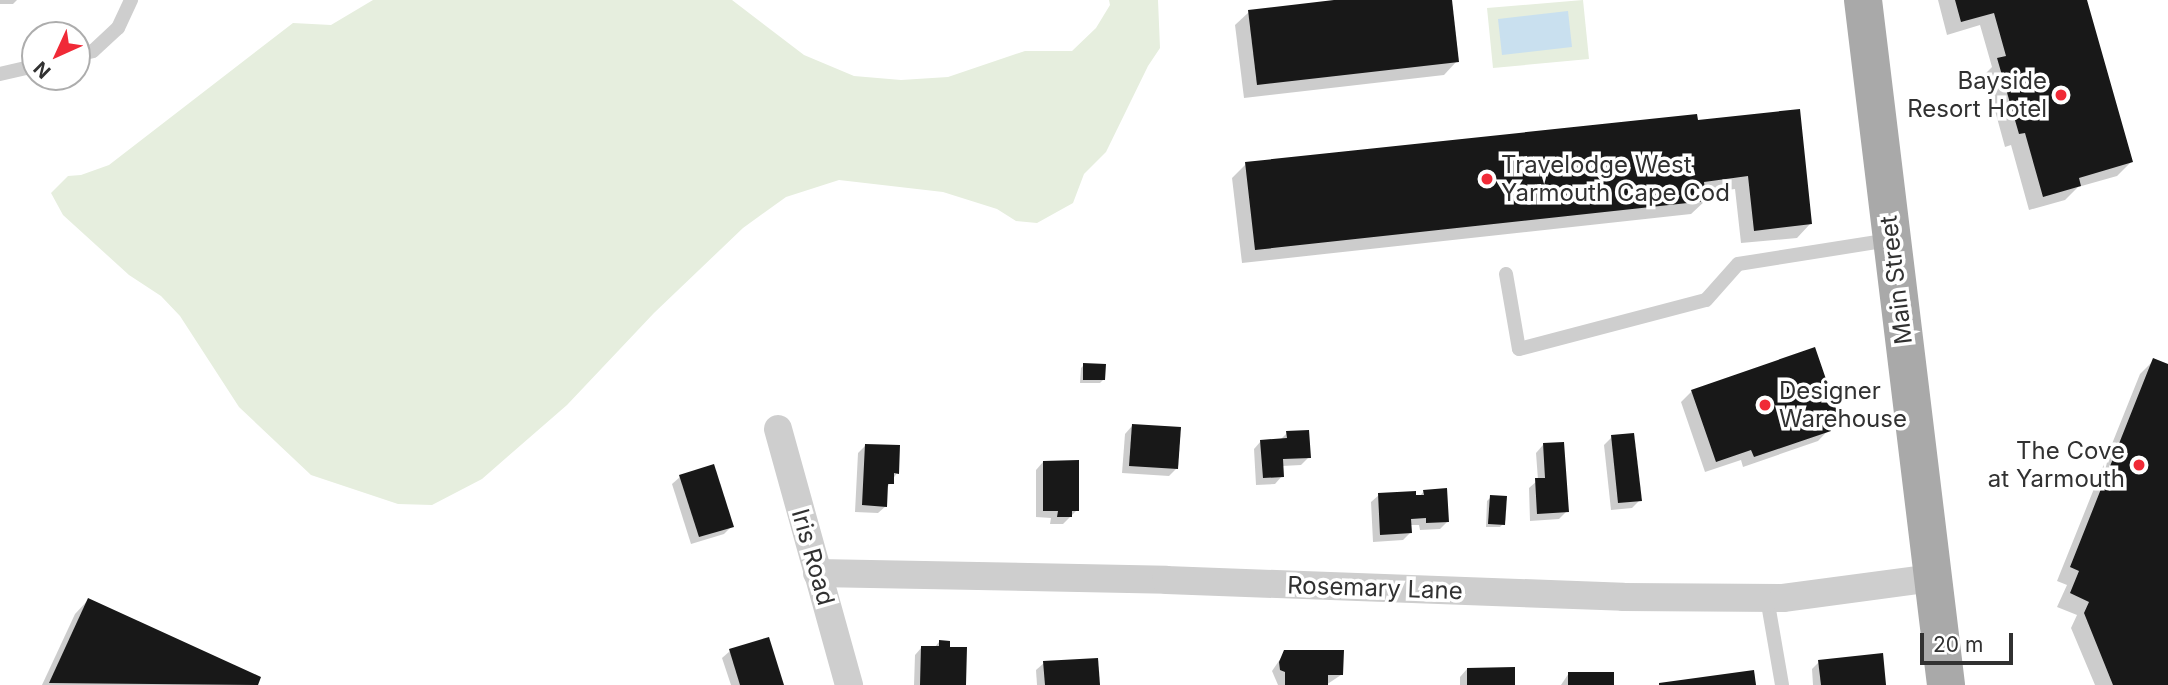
<!DOCTYPE html>
<html>
<head>
<meta charset="utf-8">
<style>
	body { margin:0 }
	#map { position:relative; width:2168px; height:685px; overflow:hidden; background:#fff; font-family:Inter,sans-serif }
	div>[style] { position:absolute }
	[style*='--x'] { left:calc(var(--x)*1px); top:calc(var(--y)*1px); width:calc(var(--w)*1px); rotate:calc(var(--a)*1deg) }
	.green>* { inset:0; background:#e6eede }
	.water>* { inset:0; background:#c9e0ef }
	.shadow>* { inset:0; background:#0003 }
	.building>* { inset:0; background:#181818 }
	.lane>* { height:14px; margin:-7px; padding:0 7px; transform-origin:7px; border-radius:7px; background:#cecece }
	.street>* { height:28px; margin:-14px; padding:0 14px; transform-origin:14px; border-radius:14px; background:#cecece }
	.primary>* { height:38px; margin:-19px; padding:0 19px; transform-origin:19px; border-radius:19px; background:#a9a9a9 }
	.dots>* { width:19px; height:19px; translate:-50% -50%; box-sizing:border-box; border:4px solid #fff; border-radius:50% }
	span { translate:-50% -50%; white-space:nowrap; text-align:center; line-height:1.15; -webkit-text-stroke:7px #fff; paint-order:stroke }
	.poi-label { font-size:24px; color:#313131 }
	.right { translate:-100% -50%; text-align:right }
	.left { translate:0 -50%; text-align:left }
	.street-label { font-size:24px; color:#313131 }
	.north { position:absolute; left:21px; top:21px; width:70px; height:70px; box-sizing:border-box; background:#fff; border:2px solid #adadad; border-radius:50%; rotate:225deg; font-size:19px; font-weight:700; line-height:28px; text-align:center; color:#313131 }
	.north::after { content:''; display:block; margin:auto; width:24px; height:32px; background:#f02a37; clip-path:polygon(50% 0,100% 100%,50% 72%,0 100%) }
	.scale { position:absolute; left:1920px; top:633px; width:93px; height:32px; box-sizing:border-box; border:4px solid #313131; border-top:0; padding-left:9px; font-size:21px; line-height:24px; white-space:nowrap; color:#313131; -webkit-text-stroke:5px #fff; paint-order:stroke }
</style>
</head>
<body>
<div id="map">
	<div class="green">
		<div style="clip-path:polygon(373px 0,732px 0,804px 55px,854px 76px,901px 80px,948px 77px,1025px 51px,1072px 51px,1096px 28px,1110px 5px,1109px 0,1158px 0,1160px 48px,1148px 66px,1106px 152px,1084px 174px,1073px 203px,1037px 223px,1016px 221px,997px 209px,943px 192px,839px 180px,786px 197px,743px 228px,654px 313px,567px 405px,482px 479px,432px 505px,398px 504px,311px 475px,239px 407px,180px 316px,161px 296px,129px 275px,63px 215px,51px 193px,68px 176px,81px 175px,109px 165px,293px 23px,331px 25px)"></div>
		<div style="clip-path:polygon(1583px 0,1589px 59px,1493px 68px,1487px 8px)"></div>
	</div>
	<div class="water">
		<div style="clip-path:polygon(1568px 11px,1572px 47px,1502px 55px,1498px 19px)"></div>
	</div>
	<div class="shadow">
		<div style="clip-path:polygon(0 0,17px 0,13px 4px,0 4px)"></div>
		<div style="clip-path:polygon(1350px 0,1450px 0,1457px 61px,1444px 75px,1244px 98px,1235px 25px,1249px 12px)"></div>
		<div style="clip-path:polygon(1938px 0,2086px 0,2131px 162px,2117px 176px,2078px 187px,2065px 200px,2029px 210px,2011px 145px,2005px 147px,1985px 74px,1992px 67px,1980px 25px,1947px 35px)"></div>
		<div style="clip-path:polygon(1696px 122px,1810px 224px,1797px 238px,1741px 243px,1735px 189px,1704px 193px,1705px 201px,1691px 214px,1242px 263px,1232px 178px,1246px 164px)"></div>
		<div style="clip-path:polygon(2154px 360px,2168px 366px,2168px 685px,2095px 685px,2071px 628px,2077px 615px,2057px 607px,2067px 585px,2057px 581px,2140px 374px)"></div>
		<div style="clip-path:polygon(1084px 365px,1103px 380px,1100px 383px,1080px 383px,1081px 368px)"></div>
		<div style="clip-path:polygon(1692px 391px,1838px 420px,1818px 441px,1743px 467px,1741px 460px,1705px 472px,1681px 402px)"></div>
		<div style="clip-path:polygon(1132px 426px,1177px 468px,1169px 476px,1122px 473px,1125px 434px)"></div>
		<div style="clip-path:polygon(1287px 433px,1309px 457px,1301px 465px,1282px 466px,1282px 476px,1275px 484px,1256px 485px,1254px 449px,1261px 441px,1280px 440px)"></div>
		<div style="clip-path:polygon(1612px 437px,1640px 500px,1632px 508px,1611px 510px,1604px 445px)"></div>
		<div style="clip-path:polygon(1543px 445px,1567px 511px,1559px 519px,1530px 521px,1529px 488px,1538px 480px,1536px 453px)"></div>
		<div style="clip-path:polygon(865px 446px,897px 473px,886px 489px,886px 506px,878px 513px,855px 512px,858px 453px)"></div>
		<div style="clip-path:polygon(1043px 462px,1077px 510px,1063px 524px,1050px 524px,1051px 518px,1036px 517px,1036px 470px)"></div>
		<div style="clip-path:polygon(680px 477px,732px 526px,724px 534px,691px 544px,672px 484px)"></div>
		<div style="clip-path:polygon(1424px 491px,1447px 522px,1440px 529px,1420px 530px,1419px 525px,1410px 525px,1410px 533px,1403px 540px,1373px 542px,1371px 502px,1379px 495px,1419px 497px)"></div>
		<div style="clip-path:polygon(1491px 497px,1503px 524px,1500px 527px,1486px 527px,1487px 501px)"></div>
		<div style="clip-path:polygon(88px 600px,259px 678px,256px 685px,42px 685px,75px 614px)"></div>
		<div style="clip-path:polygon(939px 642px,948px 649px,964px 685px,914px 685px,915px 655px,922px 647px,934px 648px)"></div>
		<div style="clip-path:polygon(730px 651px,782px 685px,731px 685px,722px 658px)"></div>
		<div style="clip-path:polygon(1285px 652px,1341px 675px,1326px 685px,1278px 685px,1272px 671px)"></div>
		<div style="clip-path:polygon(1819px 662px,1883px 685px,1813px 685px,1812px 669px)"></div>
		<div style="clip-path:polygon(1044px 663px,1098px 685px,1037px 685px,1036px 670px)"></div>
		<div style="clip-path:polygon(1467px 669px,1514px 685px,1460px 685px,1460px 677px)"></div>
		<div style="clip-path:polygon(1569px 673px,1613px 685px,1561px 685px)"></div>
	</div>
	<div class="building">
		<div style="clip-path:polygon(1334px 0,1452px 0,1459px 62px,1257px 85px,1248px 10px)"></div>
		<div style="clip-path:polygon(1955px 0,2087px 0,2133px 162px,2079px 178px,2081px 186px,2043px 197px,2025px 133px,2019px 134px,1997px 58px,2006px 56px,1994px 13px,1961px 22px)"></div>
		<div style="clip-path:polygon(1800px 109px,1812px 224px,1754px 231px,1748px 176px,1704px 182px,1706px 201px,1255px 250px,1245px 162px,1697px 114px,1698px 120px)"></div>
		<div style="clip-path:polygon(1815px 347px,1840px 420px,1829px 424px,1831px 431px,1754px 457px,1751px 450px,1716px 462px,1691px 390px)"></div>
		<div style="clip-path:polygon(2153px 358px,2168px 364px,2168px 685px,2113px 685px,2084px 613px,2089px 602px,2070px 593px,2079px 571px,2070px 567px)"></div>
		<div style="clip-path:polygon(1083px 363px,1106px 364px,1105px 380px,1083px 380px)"></div>
		<div style="clip-path:polygon(1132px 424px,1181px 427px,1178px 469px,1129px 466px)"></div>
		<div style="clip-path:polygon(1309px 430px,1311px 458px,1283px 459px,1284px 477px,1263px 478px,1260px 440px,1287px 438px,1286px 431px)"></div>
		<div style="clip-path:polygon(1634px 433px,1642px 501px,1618px 503px,1611px 435px)"></div>
		<div style="clip-path:polygon(1564px 442px,1569px 512px,1537px 514px,1535px 478px,1545px 478px,1543px 443px)"></div>
		<div style="clip-path:polygon(865px 444px,900px 445px,899px 474px,894px 473px,894px 484px,888px 484px,887px 507px,862px 505px)"></div>
		<div style="clip-path:polygon(1079px 460px,1079px 511px,1072px 511px,1072px 517px,1057px 517px,1058px 511px,1043px 511px,1043px 461px)"></div>
		<div style="clip-path:polygon(714px 464px,734px 527px,699px 537px,679px 475px)"></div>
		<div style="clip-path:polygon(1447px 488px,1449px 522px,1426px 523px,1426px 518px,1411px 519px,1412px 533px,1380px 535px,1378px 493px,1416px 491px,1416px 495px,1424px 495px,1423px 490px)"></div>
		<div style="clip-path:polygon(1490px 495px,1507px 496px,1505px 525px,1488px 524px)"></div>
		<div style="clip-path:polygon(88px 598px,261px 677px,258px 685px,49px 683px)"></div>
		<div style="clip-path:polygon(769px 637px,784px 685px,740px 685px,729px 649px)"></div>
		<div style="clip-path:polygon(939px 640px,950px 641px,950px 647px,967px 647px,966px 685px,920px 685px,921px 646px,939px 646px)"></div>
		<div style="clip-path:polygon(1284px 650px,1344px 650px,1343px 675px,1328px 675px,1328px 685px,1285px 685px,1285px 672px,1280px 670px,1279px 662px)"></div>
		<div style="clip-path:polygon(1883px 653px,1886px 685px,1821px 685px,1818px 660px)"></div>
		<div style="clip-path:polygon(1098px 658px,1100px 685px,1045px 685px,1043px 661px)"></div>
		<div style="clip-path:polygon(1515px 667px,1515px 685px,1467px 685px,1467px 668px)"></div>
		<div style="clip-path:polygon(1754px 670px,1756px 685px,1659px 685px,1659px 683px)"></div>
		<div style="clip-path:polygon(1568px 672px,1614px 672px,1614px 685px,1568px 685px)"></div>
	</div>
	<div class="lane">
		<div style="--x:77;--y:55;--w:16;--a:-14"></div>
		<div style="--x:93;--y:51;--w:34;--a:-43"></div>
		<div style="--x:118;--y:28;--w:31;--a:-65"></div>
		<div style="--x:0;--y:74;--w:36;--a:-13"></div>
		<div style="--x:1506;--y:274;--w:76;--a:80.2"></div>
		<div style="--x:1519;--y:349;--w:193;--a:-14.7"></div>
		<div style="--x:1706;--y:300;--w:48;--a:-48.4"></div>
		<div style="--x:1738;--y:264;--w:154;--a:-9"></div>
		<div style="--x:1767;--y:598;--w:88;--a:80.2"></div>
	</div>
	<div class="street">
		<div style="--x:778;--y:429;--w:266;--a:74.5"></div>
		<div style="--x:817;--y:573;--w:349;--a:1.1"></div>
		<div style="--x:1166;--y:580;--w:457;--a:2.1"></div>
		<div style="--x:1623;--y:597;--w:160;--a:0.4"></div>
		<div style="--x:1783;--y:598;--w:150;--a:-7.6"></div>
	</div>
	<div class="primary">
		<div style="--x:1863;--y:0;--w:690;--a:83.09"></div>
	</div>
	<div class="dots">
		<div style="left:2061px;top:95px;background:#f02a37"></div>
		<div style="left:1487px;top:179px;background:#f02a37"></div>
		<div style="left:1765px;top:405px;background:#f02a37"></div>
		<div style="left:2139px;top:465px;background:#f02a37"></div>
	</div>
	<div class="poi-label">
		<span class="right" style="left:2047px;top:95px">Bayside<br>Resort Hotel</span>
		<span class="left" style="left:1501px;top:179px">Travelodge West<br>Yarmouth Cape Cod</span>
		<span class="left" style="left:1779px;top:405px">Designer<br>Warehouse</span>
		<span class="right" style="left:2125px;top:465px">The Cove<br>at Yarmouth</span>
	</div>
	<div class="street-label">
		<span style="left:1896px;top:280px;rotate:-97deg">Main Street</span>
		<span style="left:813px;top:557px;rotate:74deg">Iris Road</span>
		<span style="left:1375px;top:588px;rotate:2deg">Rosemary Lane</span>
	</div>
	<div class="north">N</div>
	<div class="scale">20 m</div>
</div>
</body>
</html>
